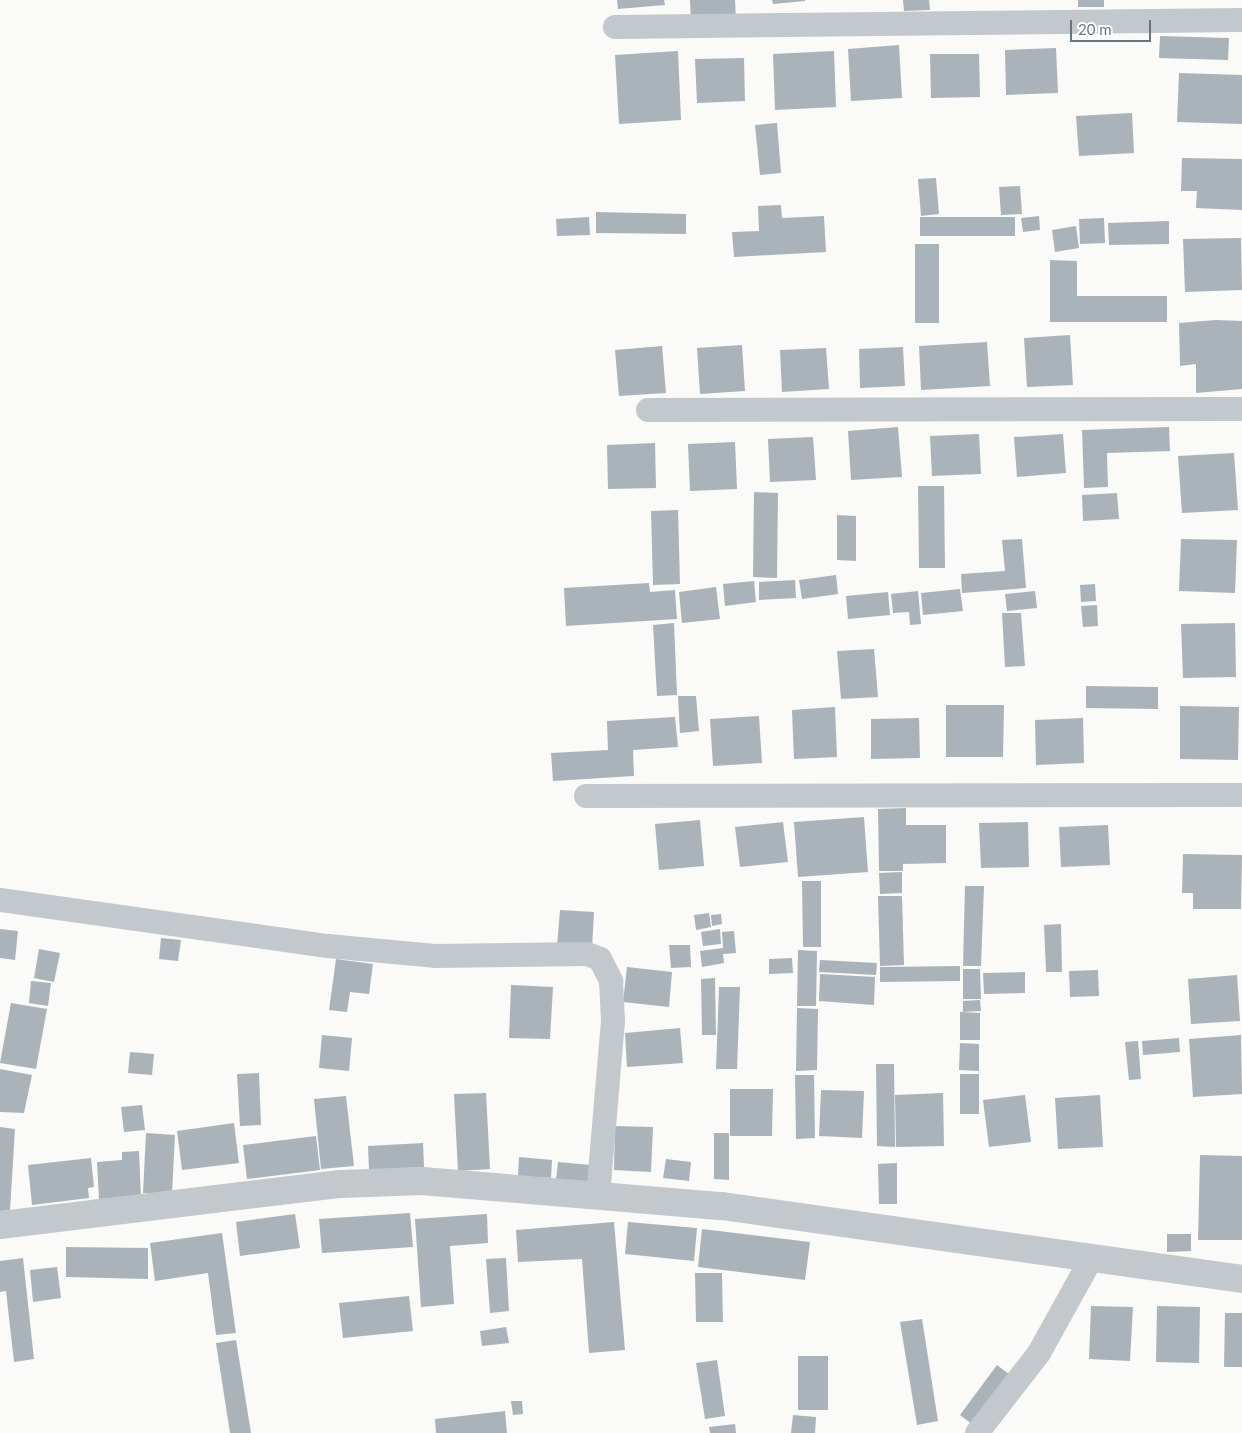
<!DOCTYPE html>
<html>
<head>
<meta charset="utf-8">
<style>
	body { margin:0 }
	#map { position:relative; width:1242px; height:1433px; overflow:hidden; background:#fafaf8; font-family:Lato,sans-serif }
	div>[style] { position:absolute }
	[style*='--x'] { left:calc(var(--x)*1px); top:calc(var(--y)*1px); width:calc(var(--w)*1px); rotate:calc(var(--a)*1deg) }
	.building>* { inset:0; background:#aab3b9 }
	.minor>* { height:24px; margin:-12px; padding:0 12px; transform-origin:12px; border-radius:12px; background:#c3c8cc }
	.tertiary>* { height:28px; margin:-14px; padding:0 14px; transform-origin:14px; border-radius:14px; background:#c3c8cc }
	span { translate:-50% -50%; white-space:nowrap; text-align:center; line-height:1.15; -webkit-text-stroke:5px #fff; paint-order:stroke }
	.scale { position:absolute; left:1070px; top:20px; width:81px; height:22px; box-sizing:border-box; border:2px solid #657683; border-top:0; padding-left:6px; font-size:15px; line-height:18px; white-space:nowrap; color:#657683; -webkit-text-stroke:4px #fff; paint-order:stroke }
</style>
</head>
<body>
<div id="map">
	<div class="building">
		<div style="clip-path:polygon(617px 0,664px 0,665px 5px,618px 9px)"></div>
		<div style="clip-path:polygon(690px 0,735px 0,736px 21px,691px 23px)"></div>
		<div style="clip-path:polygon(772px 0,805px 0,805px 1px,773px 4px)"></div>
		<div style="clip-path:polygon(903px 0,929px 0,930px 10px,904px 11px)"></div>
		<div style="clip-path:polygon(1078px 0,1104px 0,1104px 7px,1078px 7px)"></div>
		<div style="clip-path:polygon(1160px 36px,1229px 38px,1228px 60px,1159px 58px)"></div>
		<div style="clip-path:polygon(899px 45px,902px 98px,851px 101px,848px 49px)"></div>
		<div style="clip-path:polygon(1056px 48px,1058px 93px,1006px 95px,1005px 50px)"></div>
		<div style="clip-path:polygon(678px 51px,681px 120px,619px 124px,615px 55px)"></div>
		<div style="clip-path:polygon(834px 51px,836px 107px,775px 110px,773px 54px)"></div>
		<div style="clip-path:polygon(930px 54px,979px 54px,980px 97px,931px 98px)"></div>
		<div style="clip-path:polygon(744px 58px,745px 101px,697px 103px,695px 59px)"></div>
		<div style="clip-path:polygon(1179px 73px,1242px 75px,1242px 124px,1177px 122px)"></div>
		<div style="clip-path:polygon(1132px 113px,1134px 153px,1079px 156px,1076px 116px)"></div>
		<div style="clip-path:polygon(777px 123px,781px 173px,760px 175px,755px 125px)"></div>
		<div style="clip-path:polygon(1182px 158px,1242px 159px,1242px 210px,1196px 208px,1197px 191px,1181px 191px)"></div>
		<div style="clip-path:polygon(936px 178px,939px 214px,921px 216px,918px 179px)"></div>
		<div style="clip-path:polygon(1020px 186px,1022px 214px,1001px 215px,999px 187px)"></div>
		<div style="clip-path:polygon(781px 205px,782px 218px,824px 216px,826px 252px,734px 257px,732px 232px,759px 231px,758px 206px)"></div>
		<div style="clip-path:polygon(596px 212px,686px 214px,686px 234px,596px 233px)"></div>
		<div style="clip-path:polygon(1039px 216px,1040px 230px,1023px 232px,1021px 218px)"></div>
		<div style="clip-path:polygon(589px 217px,590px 235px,557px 236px,556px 219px)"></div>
		<div style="clip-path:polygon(920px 217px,1015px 217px,1015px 236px,920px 236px)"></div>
		<div style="clip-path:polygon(1104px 218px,1105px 243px,1080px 244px,1079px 219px)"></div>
		<div style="clip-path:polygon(1169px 221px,1169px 244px,1109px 245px,1108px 223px)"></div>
		<div style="clip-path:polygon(1076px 226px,1079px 248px,1055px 252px,1052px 230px)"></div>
		<div style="clip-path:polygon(1241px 238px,1242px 290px,1185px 292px,1183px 239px)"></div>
		<div style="clip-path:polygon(915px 244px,939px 244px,939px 323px,915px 323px)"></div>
		<div style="clip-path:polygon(1050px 260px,1077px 261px,1077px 296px,1167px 296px,1167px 322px,1050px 322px)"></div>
		<div style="clip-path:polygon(1216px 320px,1242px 321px,1242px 389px,1196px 393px,1196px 364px,1180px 366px,1179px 323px)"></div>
		<div style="clip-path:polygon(1070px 335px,1073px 385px,1027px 387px,1024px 338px)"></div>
		<div style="clip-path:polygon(987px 342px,990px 386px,921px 390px,919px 346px)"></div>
		<div style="clip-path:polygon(742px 345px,745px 391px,700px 394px,697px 348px)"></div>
		<div style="clip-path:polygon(662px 346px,666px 393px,619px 396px,615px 350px)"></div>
		<div style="clip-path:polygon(903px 347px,905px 386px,860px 388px,859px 349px)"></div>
		<div style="clip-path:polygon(826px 348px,829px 389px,782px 392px,780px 350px)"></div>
		<div style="clip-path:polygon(898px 427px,902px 477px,851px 480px,848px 431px)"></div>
		<div style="clip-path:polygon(1169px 427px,1170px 451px,1107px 453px,1108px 487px,1084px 488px,1082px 430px)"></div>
		<div style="clip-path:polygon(979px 434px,981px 474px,932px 476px,930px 436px)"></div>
		<div style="clip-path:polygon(1063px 434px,1066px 473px,1017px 477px,1014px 437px)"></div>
		<div style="clip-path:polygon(813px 437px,816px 480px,770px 482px,768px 439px)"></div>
		<div style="clip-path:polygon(735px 442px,737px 489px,690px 491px,688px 444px)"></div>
		<div style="clip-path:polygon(655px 443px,656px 488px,608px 489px,607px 445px)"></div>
		<div style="clip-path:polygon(1234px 453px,1238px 510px,1182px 513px,1178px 456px)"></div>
		<div style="clip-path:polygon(918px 486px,944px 486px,945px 568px,919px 568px)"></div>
		<div style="clip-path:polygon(754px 492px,778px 493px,777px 578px,753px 577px)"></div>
		<div style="clip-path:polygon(1117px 493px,1119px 519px,1083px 521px,1082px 495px)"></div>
		<div style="clip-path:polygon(678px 510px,680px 584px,653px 585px,651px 511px)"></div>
		<div style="clip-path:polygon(837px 515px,856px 516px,856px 561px,837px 560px)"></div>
		<div style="clip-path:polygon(1022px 539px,1026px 588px,962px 593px,961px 574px,1005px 571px,1002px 540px)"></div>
		<div style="clip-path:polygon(1181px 539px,1237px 540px,1235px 593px,1179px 591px)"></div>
		<div style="clip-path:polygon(836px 575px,838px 594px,802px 599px,799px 580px)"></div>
		<div style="clip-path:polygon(795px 580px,796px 598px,759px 600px,759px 582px)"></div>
		<div style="clip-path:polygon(754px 581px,756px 602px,725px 606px,723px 584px)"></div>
		<div style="clip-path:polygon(649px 583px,650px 592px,675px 590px,677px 619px,566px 626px,564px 588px)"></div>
		<div style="clip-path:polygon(1095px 584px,1096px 601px,1081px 602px,1080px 585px)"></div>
		<div style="clip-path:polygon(716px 587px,720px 619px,682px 623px,679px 592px)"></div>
		<div style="clip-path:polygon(960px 589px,963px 611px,923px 615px,921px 593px)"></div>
		<div style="clip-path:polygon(918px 591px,921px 624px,910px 625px,909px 612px,893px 613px,891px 594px)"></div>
		<div style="clip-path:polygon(1035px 591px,1037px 608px,1007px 611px,1005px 594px)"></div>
		<div style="clip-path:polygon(888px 592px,890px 615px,848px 619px,846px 596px)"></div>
		<div style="clip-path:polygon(1097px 605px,1098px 626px,1083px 627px,1081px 606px)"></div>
		<div style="clip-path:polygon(1002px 613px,1021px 613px,1025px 666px,1005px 667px)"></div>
		<div style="clip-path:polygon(674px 623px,677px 695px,657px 696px,653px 625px)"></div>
		<div style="clip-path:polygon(1235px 623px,1236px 677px,1183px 678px,1181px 624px)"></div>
		<div style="clip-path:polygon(874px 649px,878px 697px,841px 699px,837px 651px)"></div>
		<div style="clip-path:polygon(1086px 686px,1158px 687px,1158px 709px,1086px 708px)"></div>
		<div style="clip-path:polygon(678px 696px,696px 696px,699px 731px,680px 733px)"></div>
		<div style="clip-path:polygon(946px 705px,1004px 705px,1003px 757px,946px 757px)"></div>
		<div style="clip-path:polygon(1180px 706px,1239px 707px,1238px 760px,1180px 759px)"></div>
		<div style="clip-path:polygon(835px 707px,837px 757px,794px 759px,792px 710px)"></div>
		<div style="clip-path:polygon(759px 716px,762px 763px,713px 766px,710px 719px)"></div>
		<div style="clip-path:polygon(675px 717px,678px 747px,633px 750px,634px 776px,553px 781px,551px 753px,608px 750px,607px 721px)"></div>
		<div style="clip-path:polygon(919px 718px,920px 758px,871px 759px,871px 719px)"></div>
		<div style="clip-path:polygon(1083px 718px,1084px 763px,1036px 765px,1035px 720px)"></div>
		<div style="clip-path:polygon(906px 808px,906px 825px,946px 825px,946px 863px,903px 864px,903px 871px,879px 871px,878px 809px)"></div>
		<div style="clip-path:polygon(864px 817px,868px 872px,798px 877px,794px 822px)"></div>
		<div style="clip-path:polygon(700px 820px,704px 866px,659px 870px,655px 824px)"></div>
		<div style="clip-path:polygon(783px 822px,788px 862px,740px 867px,735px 827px)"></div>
		<div style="clip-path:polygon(1028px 822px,1029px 867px,981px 868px,979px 823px)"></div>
		<div style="clip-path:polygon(1108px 825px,1110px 865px,1061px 867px,1059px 827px)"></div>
		<div style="clip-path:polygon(1183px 854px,1242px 855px,1241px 909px,1193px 909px,1193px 893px,1182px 893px)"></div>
		<div style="clip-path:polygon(902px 872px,902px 893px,880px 894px,879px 873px)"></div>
		<div style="clip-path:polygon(802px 881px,821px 881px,821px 947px,803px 947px)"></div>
		<div style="clip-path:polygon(965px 886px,984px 886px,981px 966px,963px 966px)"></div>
		<div style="clip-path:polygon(878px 896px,902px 896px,904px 965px,880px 966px)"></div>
		<div style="clip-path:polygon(560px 910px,594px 912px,592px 949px,557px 946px)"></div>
		<div style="clip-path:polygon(709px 913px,711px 927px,696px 930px,694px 915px)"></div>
		<div style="clip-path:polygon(721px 914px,722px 924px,712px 926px,711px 915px)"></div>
		<div style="clip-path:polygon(1061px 924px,1062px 972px,1046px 972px,1044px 925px)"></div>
		<div style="clip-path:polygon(0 929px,18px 931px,15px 960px,0 958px)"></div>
		<div style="clip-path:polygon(720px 929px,721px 944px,703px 946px,701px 932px)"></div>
		<div style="clip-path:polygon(734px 931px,736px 953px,723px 954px,724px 963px,702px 967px,700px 951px,723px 948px,722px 932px)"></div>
		<div style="clip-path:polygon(161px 938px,181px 940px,178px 961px,159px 959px)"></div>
		<div style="clip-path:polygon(669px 945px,690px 945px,691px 967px,671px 968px)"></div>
		<div style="clip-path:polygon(39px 949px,60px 953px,54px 982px,34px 978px)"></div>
		<div style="clip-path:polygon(798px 950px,817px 951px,816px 1006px,797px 1006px)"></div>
		<div style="clip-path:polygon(792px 958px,793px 973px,769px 974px,769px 959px)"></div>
		<div style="clip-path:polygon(336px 959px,373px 964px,369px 994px,350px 992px,347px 1012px,329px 1010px)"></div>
		<div style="clip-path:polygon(820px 960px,877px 963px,876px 975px,819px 972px)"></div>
		<div style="clip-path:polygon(960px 966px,960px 981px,880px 982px,880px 967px)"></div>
		<div style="clip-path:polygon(627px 967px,672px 972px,669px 1007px,623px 1002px)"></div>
		<div style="clip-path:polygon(963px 969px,980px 969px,981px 999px,963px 999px)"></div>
		<div style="clip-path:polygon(1098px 970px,1099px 996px,1070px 997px,1069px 971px)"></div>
		<div style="clip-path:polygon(1025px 972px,1025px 993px,984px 994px,983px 973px)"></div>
		<div style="clip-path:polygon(820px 974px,875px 977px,874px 1005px,819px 1001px)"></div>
		<div style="clip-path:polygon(1237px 975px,1240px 1021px,1191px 1024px,1188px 979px)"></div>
		<div style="clip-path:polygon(715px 978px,716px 1035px,702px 1035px,701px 979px)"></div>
		<div style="clip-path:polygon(31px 981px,51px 983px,48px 1006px,29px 1003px)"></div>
		<div style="clip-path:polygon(511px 985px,553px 987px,550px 1039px,509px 1038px)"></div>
		<div style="clip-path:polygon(719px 987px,740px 987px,737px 1069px,716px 1069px)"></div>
		<div style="clip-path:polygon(980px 1000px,981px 1011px,963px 1012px,963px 1001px)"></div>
		<div style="clip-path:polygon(11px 1003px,47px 1009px,36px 1069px,0 1063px)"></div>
		<div style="clip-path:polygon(797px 1008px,818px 1009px,817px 1070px,796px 1071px)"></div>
		<div style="clip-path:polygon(960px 1012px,980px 1013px,980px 1040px,960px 1040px)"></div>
		<div style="clip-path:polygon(680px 1028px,683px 1063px,627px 1067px,625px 1033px)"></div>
		<div style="clip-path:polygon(322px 1035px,352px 1038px,349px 1071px,319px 1068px)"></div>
		<div style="clip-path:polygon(1241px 1035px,1242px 1094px,1193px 1097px,1189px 1039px)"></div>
		<div style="clip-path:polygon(1179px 1038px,1180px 1052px,1143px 1055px,1142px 1041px)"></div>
		<div style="clip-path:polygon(1138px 1041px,1141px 1079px,1129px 1080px,1125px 1042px)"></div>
		<div style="clip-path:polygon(960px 1043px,979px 1044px,979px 1071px,959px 1070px)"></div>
		<div style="clip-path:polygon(130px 1052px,154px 1054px,152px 1075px,128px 1073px)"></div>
		<div style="clip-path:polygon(876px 1064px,894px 1064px,895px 1147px,877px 1146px)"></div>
		<div style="clip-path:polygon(0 1069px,32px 1075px,24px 1113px,0 1112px)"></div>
		<div style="clip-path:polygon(259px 1073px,261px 1125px,240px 1126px,237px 1074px)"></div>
		<div style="clip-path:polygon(960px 1074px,979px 1074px,979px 1114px,960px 1114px)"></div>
		<div style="clip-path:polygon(795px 1075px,814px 1075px,815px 1138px,796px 1139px)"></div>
		<div style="clip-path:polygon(730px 1089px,773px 1089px,772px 1136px,730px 1136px)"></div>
		<div style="clip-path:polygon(821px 1090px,864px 1091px,862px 1138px,819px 1136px)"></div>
		<div style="clip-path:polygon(486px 1093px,490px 1169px,458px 1171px,454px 1094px)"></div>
		<div style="clip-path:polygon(943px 1093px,944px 1146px,896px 1147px,895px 1095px)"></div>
		<div style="clip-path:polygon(1025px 1095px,1031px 1142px,989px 1147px,983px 1100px)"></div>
		<div style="clip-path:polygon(1100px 1095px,1103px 1147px,1058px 1149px,1055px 1098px)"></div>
		<div style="clip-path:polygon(346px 1096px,354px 1166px,321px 1169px,314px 1099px)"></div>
		<div style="clip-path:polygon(142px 1105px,145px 1130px,124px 1132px,121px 1107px)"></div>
		<div style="clip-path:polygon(234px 1123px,239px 1163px,182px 1170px,177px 1131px)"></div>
		<div style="clip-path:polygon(615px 1126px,653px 1127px,651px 1172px,614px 1170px)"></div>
		<div style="clip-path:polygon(0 1127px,15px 1129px,10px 1210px,0 1211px)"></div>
		<div style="clip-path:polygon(146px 1133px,175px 1135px,172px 1194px,143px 1193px)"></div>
		<div style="clip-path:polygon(714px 1133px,729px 1133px,729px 1180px,714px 1179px)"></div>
		<div style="clip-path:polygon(316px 1136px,320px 1170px,247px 1179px,243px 1145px)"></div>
		<div style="clip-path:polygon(423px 1143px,424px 1167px,369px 1170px,368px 1146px)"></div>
		<div style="clip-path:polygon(139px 1151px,141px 1197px,99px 1199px,97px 1162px,122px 1160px,122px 1152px)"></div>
		<div style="clip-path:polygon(1200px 1155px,1242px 1156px,1242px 1240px,1198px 1240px)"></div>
		<div style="clip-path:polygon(519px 1157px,552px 1160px,551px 1178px,518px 1176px)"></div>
		<div style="clip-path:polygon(91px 1158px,94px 1187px,88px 1188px,89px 1198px,32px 1205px,28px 1165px)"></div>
		<div style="clip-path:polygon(666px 1159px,691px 1162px,689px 1181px,663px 1178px)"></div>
		<div style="clip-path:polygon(558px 1162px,591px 1165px,589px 1184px,556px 1180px)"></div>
		<div style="clip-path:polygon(897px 1163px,897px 1204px,879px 1204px,878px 1164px)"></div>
		<div style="clip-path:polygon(410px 1213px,413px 1247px,322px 1253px,319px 1219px)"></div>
		<div style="clip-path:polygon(295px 1214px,300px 1248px,240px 1256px,236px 1222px)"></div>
		<div style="clip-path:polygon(487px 1214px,488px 1243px,450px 1246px,454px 1304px,421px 1307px,415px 1219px)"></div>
		<div style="clip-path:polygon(614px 1222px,625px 1350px,589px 1353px,582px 1259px,518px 1262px,516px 1230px)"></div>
		<div style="clip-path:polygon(628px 1222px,697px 1228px,694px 1261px,625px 1254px)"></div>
		<div style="clip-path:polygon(702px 1229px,810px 1242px,805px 1280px,698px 1267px)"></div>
		<div style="clip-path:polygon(222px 1233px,236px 1333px,216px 1335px,208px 1273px,155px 1281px,150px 1243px)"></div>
		<div style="clip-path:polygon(1167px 1234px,1191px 1234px,1191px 1251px,1167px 1252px)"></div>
		<div style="clip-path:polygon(66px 1247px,148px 1248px,148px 1279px,66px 1277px)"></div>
		<div style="clip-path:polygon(23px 1258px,34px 1359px,14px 1362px,6px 1291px,0 1292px,0 1261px)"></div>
		<div style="clip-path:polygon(506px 1258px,509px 1311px,490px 1313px,486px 1259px)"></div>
		<div style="clip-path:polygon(57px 1267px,61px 1298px,33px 1302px,30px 1270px)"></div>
		<div style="clip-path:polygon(695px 1273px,722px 1273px,723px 1322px,696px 1322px)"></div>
		<div style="clip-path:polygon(409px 1296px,413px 1331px,343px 1338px,339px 1303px)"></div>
		<div style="clip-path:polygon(1091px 1306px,1133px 1307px,1130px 1361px,1089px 1359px)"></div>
		<div style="clip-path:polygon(1157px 1306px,1200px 1307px,1199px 1363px,1156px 1362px)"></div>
		<div style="clip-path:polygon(1225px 1313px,1242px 1313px,1242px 1367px,1224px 1367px)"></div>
		<div style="clip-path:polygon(922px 1319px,938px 1421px,917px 1425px,900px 1322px)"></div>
		<div style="clip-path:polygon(506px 1327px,509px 1343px,482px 1346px,480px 1331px)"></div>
		<div style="clip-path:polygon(236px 1340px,251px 1433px,230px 1433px,216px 1343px)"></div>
		<div style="clip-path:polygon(798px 1356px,828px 1356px,828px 1410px,798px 1410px)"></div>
		<div style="clip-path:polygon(717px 1360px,725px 1416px,705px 1419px,696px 1363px)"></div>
		<div style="clip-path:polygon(997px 1365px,1010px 1375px,973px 1425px,960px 1415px)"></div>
		<div style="clip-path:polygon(511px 1401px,522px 1401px,523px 1414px,513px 1415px)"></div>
		<div style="clip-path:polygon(505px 1411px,507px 1433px,436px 1433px,435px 1419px)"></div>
		<div style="clip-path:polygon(793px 1415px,816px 1417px,815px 1433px,791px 1433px)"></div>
		<div style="clip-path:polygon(735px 1424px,736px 1433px,710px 1433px,709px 1427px)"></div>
	</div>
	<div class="minor">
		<div style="--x:615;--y:27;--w:627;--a:-0.64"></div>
		<div style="--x:648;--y:410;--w:594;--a:-0.1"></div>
		<div style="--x:586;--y:796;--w:656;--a:-0.09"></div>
		<div style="--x:0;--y:900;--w:331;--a:8"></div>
		<div style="--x:328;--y:946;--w:107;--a:5.3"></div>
		<div style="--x:435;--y:956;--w:152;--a:-0.8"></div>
		<div style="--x:587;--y:954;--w:14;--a:21"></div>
		<div style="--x:600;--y:959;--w:25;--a:63"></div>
		<div style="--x:611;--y:981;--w:40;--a:87.1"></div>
		<div style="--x:613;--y:1021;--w:175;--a:94.9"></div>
		<div style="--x:977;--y:1433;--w:101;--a:-52.2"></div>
		<div style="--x:1039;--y:1353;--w:107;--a:-61"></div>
	</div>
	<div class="tertiary">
		<div style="--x:0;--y:1225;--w:343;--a:-6.9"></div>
		<div style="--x:341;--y:1184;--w:81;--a:-2.1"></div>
		<div style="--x:422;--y:1181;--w:301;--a:4.8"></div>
		<div style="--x:722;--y:1206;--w:525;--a:7.99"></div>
	</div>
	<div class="scale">20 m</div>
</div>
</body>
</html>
